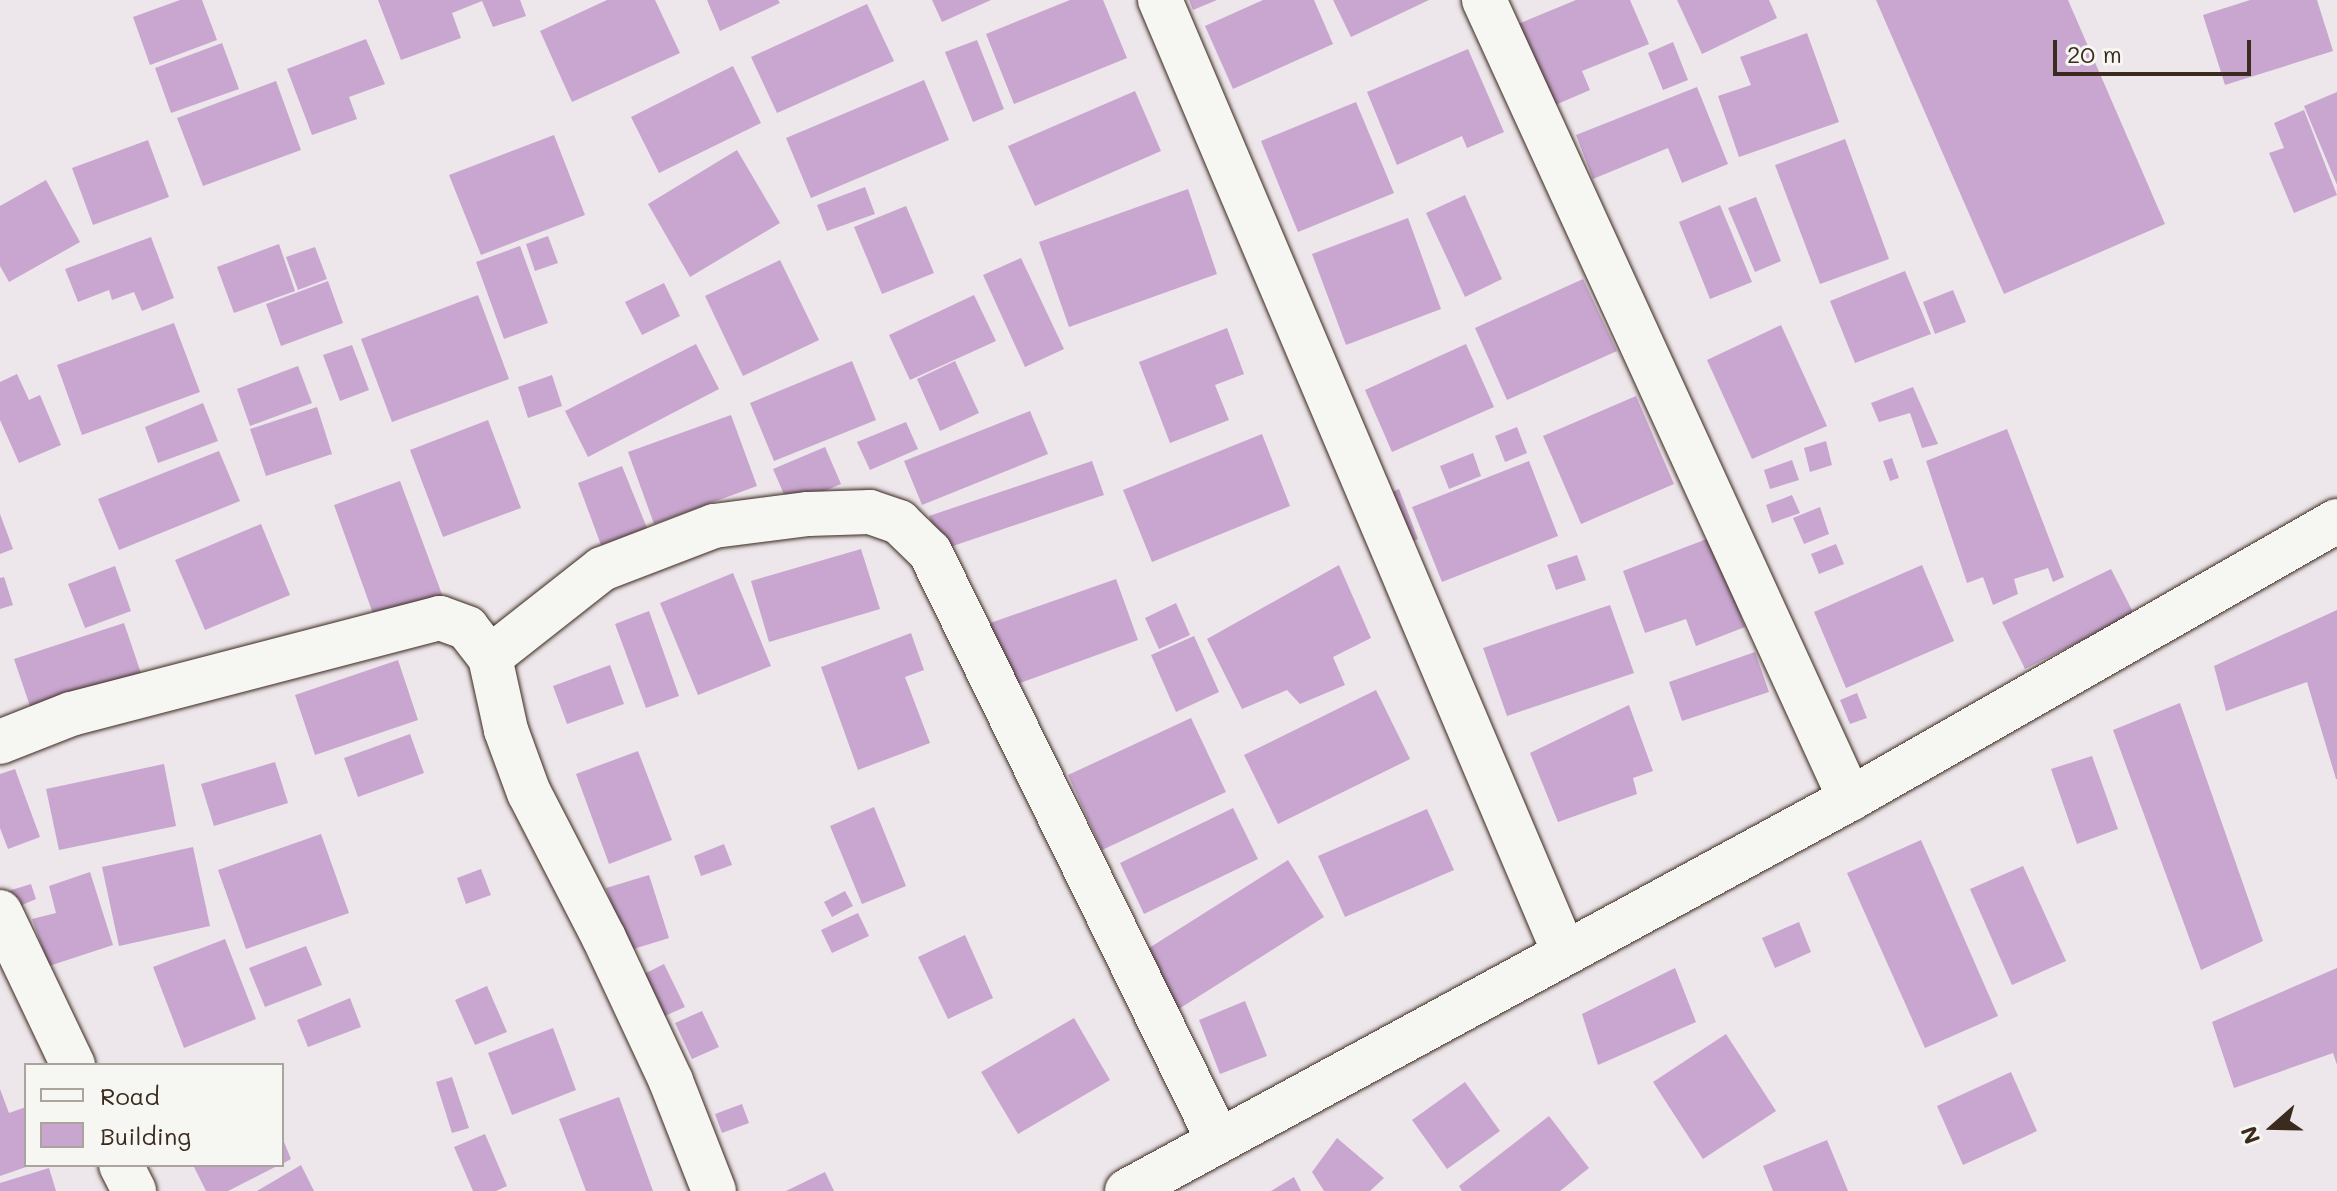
<!DOCTYPE html>
<html>
<head>
<meta charset="utf-8">
<style>
	body { margin:0 }
	#map { position:relative; width:2337px; height:1191px; overflow:hidden; background:#ede6eb; font-family:Mali,sans-serif }
	div>[style] { position:absolute }
	[style*='--x'] { left:calc(var(--x)*1px); top:calc(var(--y)*1px); width:calc(var(--w)*1px); rotate:calc(var(--a)*1deg) }
	.building>* { inset:0; background:#c8a6d0 }
	.roads { filter:drop-shadow(0 0 2px #3b2a1e) drop-shadow(0 0 2px #3b2a1e) }
	.minor>* { height:44px; margin:-22px; padding:0 22px; transform-origin:22px; border-radius:22px; background:#f6f6f2 }
	span { translate:-50% -50%; white-space:nowrap; text-align:center; line-height:1.15; -webkit-text-stroke:7px #f6f6f2; paint-order:stroke }
	.legend { position:absolute; left:24px; top:1063px; width:260px; height:104px; box-sizing:border-box; background:#f6f6f2; border:2px solid #aba49d; margin:0; padding:10px 14px; list-style:none; font-size:24px; color:#3b2a1e }
	.legend li { display:flex; align-items:center; gap:16px; height:40px }
	.legend b { width:40px; border:2px solid #aba49d }
	.north { position:absolute; left:2233px; top:1087px; width:80px; height:80px; -webkit-text-stroke:6px #f6f6f2; paint-order:stroke; rotate:250deg; font-size:22px; font-weight:700; line-height:32px; text-align:center; color:#3b2a1e }
	.north::after { content:''; display:block; margin:auto; width:28px; height:36px; background:#3b2a1e; clip-path:polygon(50% 0,100% 100%,50% 72%,0 100%) }
	.scale { position:absolute; left:2053px; top:40px; width:198px; height:36px; box-sizing:border-box; border:4px solid #3b2a1e; border-top:0; padding-left:10px; font-size:24px; line-height:28px; white-space:nowrap; color:#3b2a1e; -webkit-text-stroke:6px #f6f6f2; paint-order:stroke }
</style>
</head>
<body>
<div id="map">
	<div class="building">
		<div style="clip-path:polygon(180px 0,202px 0,217px 40px,150px 65px,133px 17px)"></div>
		<div style="clip-path:polygon(378px 0,520px 0,526px 16px,493px 27px,482px 1px,452px 13px,461px 38px,401px 60px)"></div>
		<div style="clip-path:polygon(607px 0,655px 0,680px 53px,572px 102px,540px 31px)"></div>
		<div style="clip-path:polygon(707px 0,778px 0,780px 3px,720px 31px)"></div>
		<div style="clip-path:polygon(932px 0,991px 0,942px 22px)"></div>
		<div style="clip-path:polygon(1070px 0,1103px 0,1127px 58px,1014px 104px,986px 34px)"></div>
		<div style="clip-path:polygon(1189px 0,1217px 0,1193px 10px)"></div>
		<div style="clip-path:polygon(1263px 0,1314px 0,1333px 44px,1233px 89px,1205px 26px)"></div>
		<div style="clip-path:polygon(1333px 0,1429px 0,1351px 37px)"></div>
		<div style="clip-path:polygon(1576px 0,1630px 0,1649px 44px,1582px 71px,1590px 90px,1546px 109px,1511px 27px)"></div>
		<div style="clip-path:polygon(1677px 0,1769px 0,1777px 18px,1702px 54px)"></div>
		<div style="clip-path:polygon(1876px 0,2068px 0,2165px 224px,2004px 294px)"></div>
		<div style="clip-path:polygon(2250px 0,2317px 0,2333px 51px,2225px 85px,2203px 15px)"></div>
		<div style="clip-path:polygon(867px 4px,894px 61px,777px 113px,751px 57px)"></div>
		<div style="clip-path:polygon(1807px 33px,1839px 122px,1739px 157px,1718px 96px,1751px 85px,1740px 57px)"></div>
		<div style="clip-path:polygon(366px 39px,385px 84px,349px 97px,357px 119px,312px 135px,287px 69px)"></div>
		<div style="clip-path:polygon(977px 40px,1004px 109px,973px 122px,945px 52px)"></div>
		<div style="clip-path:polygon(1673px 42px,1688px 80px,1663px 90px,1648px 53px)"></div>
		<div style="clip-path:polygon(222px 43px,239px 89px,171px 113px,155px 68px)"></div>
		<div style="clip-path:polygon(1468px 49px,1504px 132px,1467px 148px,1462px 136px,1397px 165px,1367px 92px)"></div>
		<div style="clip-path:polygon(733px 66px,761px 123px,659px 173px,631px 117px)"></div>
		<div style="clip-path:polygon(924px 80px,949px 140px,811px 198px,786px 138px)"></div>
		<div style="clip-path:polygon(276px 81px,301px 150px,203px 186px,177px 118px)"></div>
		<div style="clip-path:polygon(1697px 87px,1728px 164px,1682px 183px,1668px 148px,1593px 179px,1576px 135px)"></div>
		<div style="clip-path:polygon(1135px 91px,1161px 151px,1035px 206px,1008px 146px)"></div>
		<div style="clip-path:polygon(2337px 92px,2337px 185px,2304px 106px)"></div>
		<div style="clip-path:polygon(1356px 102px,1394px 193px,1298px 232px,1261px 141px)"></div>
		<div style="clip-path:polygon(2304px 110px,2337px 195px,2294px 213px,2269px 153px,2284px 148px,2274px 123px)"></div>
		<div style="clip-path:polygon(554px 135px,585px 215px,481px 255px,449px 175px)"></div>
		<div style="clip-path:polygon(1845px 139px,1889px 259px,1820px 284px,1775px 165px)"></div>
		<div style="clip-path:polygon(148px 140px,169px 197px,93px 225px,72px 168px)"></div>
		<div style="clip-path:polygon(737px 150px,780px 223px,690px 277px,648px 204px)"></div>
		<div style="clip-path:polygon(46px 180px,80px 242px,9px 282px,0 266px,0 206px)"></div>
		<div style="clip-path:polygon(865px 187px,875px 214px,827px 231px,817px 205px)"></div>
		<div style="clip-path:polygon(1188px 189px,1217px 274px,1069px 327px,1039px 242px)"></div>
		<div style="clip-path:polygon(1465px 195px,1502px 279px,1465px 297px,1426px 213px)"></div>
		<div style="clip-path:polygon(1756px 197px,1781px 261px,1755px 272px,1728px 208px)"></div>
		<div style="clip-path:polygon(1720px 205px,1752px 282px,1710px 299px,1679px 222px)"></div>
		<div style="clip-path:polygon(906px 206px,934px 273px,882px 294px,854px 227px)"></div>
		<div style="clip-path:polygon(1408px 218px,1441px 309px,1346px 345px,1312px 254px)"></div>
		<div style="clip-path:polygon(548px 236px,558px 263px,535px 271px,526px 244px)"></div>
		<div style="clip-path:polygon(151px 237px,174px 298px,142px 311px,134px 292px,112px 300px,109px 290px,78px 302px,65px 269px)"></div>
		<div style="clip-path:polygon(279px 244px,295px 291px,234px 313px,217px 267px)"></div>
		<div style="clip-path:polygon(520px 246px,548px 323px,504px 339px,476px 262px)"></div>
		<div style="clip-path:polygon(315px 247px,327px 279px,298px 290px,286px 257px)"></div>
		<div style="clip-path:polygon(1021px 258px,1064px 349px,1025px 367px,983px 275px)"></div>
		<div style="clip-path:polygon(780px 260px,819px 340px,743px 376px,705px 296px)"></div>
		<div style="clip-path:polygon(1905px 271px,1931px 334px,1855px 363px,1830px 301px)"></div>
		<div style="clip-path:polygon(1583px 279px,1617px 351px,1507px 400px,1475px 328px)"></div>
		<div style="clip-path:polygon(328px 281px,343px 323px,281px 346px,266px 304px)"></div>
		<div style="clip-path:polygon(664px 283px,680px 316px,642px 335px,625px 302px)"></div>
		<div style="clip-path:polygon(1953px 290px,1966px 322px,1935px 334px,1923px 302px)"></div>
		<div style="clip-path:polygon(478px 295px,509px 379px,392px 422px,361px 339px)"></div>
		<div style="clip-path:polygon(974px 295px,996px 341px,910px 380px,889px 335px)"></div>
		<div style="clip-path:polygon(174px 323px,200px 392px,82px 435px,57px 365px)"></div>
		<div style="clip-path:polygon(1781px 325px,1827px 426px,1752px 459px,1707px 360px)"></div>
		<div style="clip-path:polygon(1227px 328px,1244px 374px,1215px 385px,1229px 420px,1170px 443px,1139px 362px)"></div>
		<div style="clip-path:polygon(696px 344px,719px 389px,588px 457px,565px 411px)"></div>
		<div style="clip-path:polygon(1466px 344px,1494px 407px,1392px 452px,1365px 390px)"></div>
		<div style="clip-path:polygon(352px 345px,369px 390px,340px 401px,323px 355px)"></div>
		<div style="clip-path:polygon(852px 361px,876px 420px,774px 461px,750px 403px)"></div>
		<div style="clip-path:polygon(955px 361px,979px 413px,940px 431px,917px 379px)"></div>
		<div style="clip-path:polygon(298px 366px,312px 403px,250px 426px,237px 389px)"></div>
		<div style="clip-path:polygon(17px 374px,29px 400px,40px 395px,61px 445px,19px 463px,0 420px,0 382px)"></div>
		<div style="clip-path:polygon(552px 375px,562px 406px,528px 418px,518px 387px)"></div>
		<div style="clip-path:polygon(1913px 387px,1938px 444px,1922px 448px,1910px 413px,1879px 422px,1871px 403px)"></div>
		<div style="clip-path:polygon(1636px 396px,1674px 484px,1581px 524px,1543px 436px)"></div>
		<div style="clip-path:polygon(203px 403px,218px 441px,158px 463px,145px 427px)"></div>
		<div style="clip-path:polygon(317px 407px,332px 454px,266px 476px,250px 429px)"></div>
		<div style="clip-path:polygon(1030px 411px,1048px 454px,922px 505px,904px 461px)"></div>
		<div style="clip-path:polygon(731px 415px,757px 486px,654px 524px,628px 452px)"></div>
		<div style="clip-path:polygon(488px 420px,521px 508px,443px 537px,410px 450px)"></div>
		<div style="clip-path:polygon(906px 422px,918px 449px,870px 470px,857px 442px)"></div>
		<div style="clip-path:polygon(1517px 427px,1527px 453px,1505px 462px,1495px 436px)"></div>
		<div style="clip-path:polygon(2007px 429px,2064px 577px,2053px 582px,2048px 568px,2014px 579px,2018px 594px,1993px 605px,1983px 577px,1967px 583px,1926px 461px)"></div>
		<div style="clip-path:polygon(1262px 434px,1290px 506px,1152px 562px,1123px 490px)"></div>
		<div style="clip-path:polygon(1826px 441px,1832px 465px,1810px 472px,1804px 448px)"></div>
		<div style="clip-path:polygon(825px 447px,841px 484px,789px 506px,773px 469px)"></div>
		<div style="clip-path:polygon(219px 451px,240px 501px,119px 550px,98px 499px)"></div>
		<div style="clip-path:polygon(1473px 453px,1481px 476px,1449px 489px,1440px 466px)"></div>
		<div style="clip-path:polygon(1892px 458px,1899px 478px,1890px 481px,1883px 461px)"></div>
		<div style="clip-path:polygon(1792px 460px,1799px 480px,1770px 489px,1764px 470px)"></div>
		<div style="clip-path:polygon(1092px 461px,1104px 495px,941px 550px,929px 516px)"></div>
		<div style="clip-path:polygon(1529px 461px,1558px 536px,1442px 582px,1412px 507px)"></div>
		<div style="clip-path:polygon(622px 466px,647px 528px,601px 545px,578px 483px)"></div>
		<div style="clip-path:polygon(400px 481px,443px 597px,376px 622px,334px 505px)"></div>
		<div style="clip-path:polygon(1399px 489px,1418px 539px,1395px 549px,1376px 499px)"></div>
		<div style="clip-path:polygon(1792px 495px,1800px 513px,1772px 523px,1766px 505px)"></div>
		<div style="clip-path:polygon(1820px 507px,1829px 534px,1804px 544px,1793px 518px)"></div>
		<div style="clip-path:polygon(0 514px,13px 549px,0 554px)"></div>
		<div style="clip-path:polygon(261px 524px,290px 595px,205px 630px,175px 560px)"></div>
		<div style="clip-path:polygon(1712px 537px,1745px 627px,1696px 646px,1686px 619px,1645px 633px,1623px 571px)"></div>
		<div style="clip-path:polygon(1836px 544px,1844px 564px,1819px 574px,1811px 554px)"></div>
		<div style="clip-path:polygon(861px 549px,880px 609px,769px 642px,751px 581px)"></div>
		<div style="clip-path:polygon(1577px 555px,1586px 580px,1556px 590px,1547px 565px)"></div>
		<div style="clip-path:polygon(1339px 565px,1371px 638px,1333px 657px,1345px 685px,1300px 704px,1287px 690px,1242px 709px,1207px 639px)"></div>
		<div style="clip-path:polygon(1922px 565px,1954px 641px,1846px 688px,1814px 612px)"></div>
		<div style="clip-path:polygon(115px 566px,131px 611px,85px 628px,68px 584px)"></div>
		<div style="clip-path:polygon(2111px 569px,2134px 614px,2025px 669px,2002px 622px)"></div>
		<div style="clip-path:polygon(733px 573px,771px 666px,698px 695px,660px 603px)"></div>
		<div style="clip-path:polygon(4px 577px,13px 605px,0 609px,0 578px)"></div>
		<div style="clip-path:polygon(1116px 579px,1138px 640px,1001px 690px,979px 627px)"></div>
		<div style="clip-path:polygon(1176px 603px,1190px 635px,1159px 649px,1145px 618px)"></div>
		<div style="clip-path:polygon(1610px 605px,1634px 673px,1507px 716px,1483px 648px)"></div>
		<div style="clip-path:polygon(2337px 610px,2337px 779px,2336px 779px,2307px 682px,2226px 711px,2214px 666px)"></div>
		<div style="clip-path:polygon(649px 611px,679px 696px,646px 708px,615px 624px)"></div>
		<div style="clip-path:polygon(124px 623px,144px 682px,34px 718px,14px 659px)"></div>
		<div style="clip-path:polygon(911px 633px,924px 670px,905px 677px,930px 743px,858px 770px,821px 667px)"></div>
		<div style="clip-path:polygon(1194px 636px,1219px 692px,1176px 712px,1151px 655px)"></div>
		<div style="clip-path:polygon(1755px 652px,1769px 692px,1682px 721px,1669px 682px)"></div>
		<div style="clip-path:polygon(398px 660px,418px 720px,315px 755px,295px 695px)"></div>
		<div style="clip-path:polygon(610px 665px,624px 704px,567px 724px,553px 686px)"></div>
		<div style="clip-path:polygon(1376px 690px,1410px 759px,1278px 824px,1244px 755px)"></div>
		<div style="clip-path:polygon(1857px 693px,1867px 718px,1850px 724px,1840px 700px)"></div>
		<div style="clip-path:polygon(2180px 703px,2263px 941px,2201px 970px,2113px 730px)"></div>
		<div style="clip-path:polygon(1629px 705px,1653px 771px,1633px 778px,1637px 794px,1558px 822px,1530px 753px)"></div>
		<div style="clip-path:polygon(1191px 718px,1226px 792px,1102px 850px,1068px 775px)"></div>
		<div style="clip-path:polygon(410px 734px,424px 773px,358px 797px,344px 758px)"></div>
		<div style="clip-path:polygon(638px 751px,672px 840px,609px 864px,576px 774px)"></div>
		<div style="clip-path:polygon(2092px 756px,2118px 829px,2077px 844px,2051px 769px)"></div>
		<div style="clip-path:polygon(275px 762px,288px 803px,214px 826px,201px 784px)"></div>
		<div style="clip-path:polygon(164px 764px,176px 826px,59px 850px,46px 789px)"></div>
		<div style="clip-path:polygon(15px 769px,40px 837px,8px 849px,0 828px,0 774px)"></div>
		<div style="clip-path:polygon(874px 807px,906px 886px,862px 904px,830px 826px)"></div>
		<div style="clip-path:polygon(1233px 808px,1258px 859px,1144px 914px,1120px 863px)"></div>
		<div style="clip-path:polygon(1427px 809px,1454px 870px,1345px 917px,1318px 856px)"></div>
		<div style="clip-path:polygon(321px 834px,349px 913px,246px 949px,218px 870px)"></div>
		<div style="clip-path:polygon(1921px 840px,1998px 1016px,1925px 1048px,1847px 873px)"></div>
		<div style="clip-path:polygon(724px 844px,732px 865px,701px 876px,694px 856px)"></div>
		<div style="clip-path:polygon(193px 847px,210px 926px,119px 946px,102px 867px)"></div>
		<div style="clip-path:polygon(1288px 860px,1324px 917px,1174px 1012px,1138px 955px)"></div>
		<div style="clip-path:polygon(2023px 866px,2066px 961px,2012px 985px,1970px 889px)"></div>
		<div style="clip-path:polygon(481px 869px,491px 895px,466px 904px,457px 878px)"></div>
		<div style="clip-path:polygon(90px 872px,113px 945px,49px 966px,32px 919px,56px 913px,49px 886px)"></div>
		<div style="clip-path:polygon(649px 875px,669px 938px,627px 951px,606px 888px)"></div>
		<div style="clip-path:polygon(31px 884px,36px 899px,22px 905px,26px 920px,5px 892px)"></div>
		<div style="clip-path:polygon(845px 891px,853px 906px,832px 917px,824px 902px)"></div>
		<div style="clip-path:polygon(858px 913px,869px 936px,832px 953px,821px 930px)"></div>
		<div style="clip-path:polygon(1799px 922px,1811px 952px,1775px 968px,1762px 938px)"></div>
		<div style="clip-path:polygon(965px 935px,993px 998px,948px 1019px,918px 957px)"></div>
		<div style="clip-path:polygon(225px 939px,256px 1019px,184px 1048px,153px 967px)"></div>
		<div style="clip-path:polygon(306px 946px,322px 985px,265px 1007px,249px 968px)"></div>
		<div style="clip-path:polygon(664px 964px,685px 1007px,658px 1019px,638px 977px)"></div>
		<div style="clip-path:polygon(1675px 968px,1696px 1022px,1598px 1065px,1582px 1014px)"></div>
		<div style="clip-path:polygon(2337px 968px,2337px 1065px,2333px 1053px,2234px 1088px,2212px 1022px)"></div>
		<div style="clip-path:polygon(487px 986px,507px 1032px,475px 1045px,455px 1000px)"></div>
		<div style="clip-path:polygon(350px 998px,361px 1027px,308px 1047px,297px 1020px)"></div>
		<div style="clip-path:polygon(1245px 1001px,1267px 1056px,1220px 1074px,1199px 1020px)"></div>
		<div style="clip-path:polygon(702px 1011px,719px 1047px,692px 1059px,675px 1023px)"></div>
		<div style="clip-path:polygon(1074px 1018px,1110px 1080px,1018px 1134px,981px 1072px)"></div>
		<div style="clip-path:polygon(553px 1028px,576px 1090px,512px 1115px,488px 1053px)"></div>
		<div style="clip-path:polygon(1726px 1034px,1776px 1111px,1703px 1159px,1653px 1082px)"></div>
		<div style="clip-path:polygon(2011px 1072px,2037px 1131px,1963px 1165px,1937px 1106px)"></div>
		<div style="clip-path:polygon(452px 1077px,469px 1128px,452px 1133px,436px 1082px)"></div>
		<div style="clip-path:polygon(1465px 1082px,1500px 1131px,1447px 1169px,1412px 1120px)"></div>
		<div style="clip-path:polygon(0 1089px,9px 1113px,26px 1107px,26px 1167px,0 1176px)"></div>
		<div style="clip-path:polygon(619px 1097px,653px 1191px,586px 1191px,559px 1119px)"></div>
		<div style="clip-path:polygon(742px 1104px,749px 1123px,722px 1133px,715px 1114px)"></div>
		<div style="clip-path:polygon(1549px 1116px,1589px 1168px,1560px 1191px,1462px 1191px,1459px 1186px)"></div>
		<div style="clip-path:polygon(485px 1134px,507px 1186px,496px 1191px,473px 1191px,454px 1147px)"></div>
		<div style="clip-path:polygon(282px 1137px,291px 1159px,282px 1164px)"></div>
		<div style="clip-path:polygon(1337px 1138px,1384px 1178px,1370px 1191px,1324px 1191px,1312px 1172px)"></div>
		<div style="clip-path:polygon(1827px 1140px,1848px 1191px,1773px 1191px,1763px 1166px)"></div>
		<div style="clip-path:polygon(193px 1165px,279px 1165px,228px 1191px,206px 1191px)"></div>
		<div style="clip-path:polygon(301px 1165px,314px 1191px,257px 1191px)"></div>
		<div style="clip-path:polygon(49px 1168px,56px 1191px,0 1191px,0 1183px)"></div>
		<div style="clip-path:polygon(825px 1172px,834px 1191px,786px 1191px)"></div>
		<div style="clip-path:polygon(1294px 1177px,1301px 1191px,1271px 1191px)"></div>
	</div>
	<div class="roads">
		<div class="minor">
			<div style="--x:1160;--y:0;--w:1034;--a:67.01"></div>
			<div style="--x:1484;--y:0;--w:879;--a:65.39"></div>
			<div style="--x:0;--y:742;--w:76;--a:-21.5"></div>
			<div style="--x:71;--y:714;--w:381;--a:-14.6"></div>
			<div style="--x:440;--y:618;--w:29;--a:20"></div>
			<div style="--x:467;--y:628;--w:37;--a:52"></div>
			<div style="--x:0;--y:912;--w:170;--a:64.5"></div>
			<div style="--x:121;--y:1165;--w:29;--a:63"></div>
			<div style="--x:714;--y:1191;--w:118;--a:-111.4"></div>
			<div style="--x:671;--y:1081;--w:158;--a:-115.1"></div>
			<div style="--x:604;--y:938;--w:163;--a:-117.3"></div>
			<div style="--x:529;--y:793;--w:67;--a:-110.1"></div>
			<div style="--x:506;--y:730;--w:75;--a:-102.4"></div>
			<div style="--x:490;--y:657;--w:142;--a:-38.2"></div>
			<div style="--x:602;--y:569;--w:120;--a:-21"></div>
			<div style="--x:714;--y:526;--w:95;--a:-7.3"></div>
			<div style="--x:808;--y:514;--w:62;--a:-1.8"></div>
			<div style="--x:870;--y:512;--w:31;--a:19"></div>
			<div style="--x:899;--y:522;--w:43;--a:44.1"></div>
			<div style="--x:930;--y:552;--w:655;--a:63.9"></div>
			<div style="--x:1127;--y:1191;--w:822;--a:-28.47"></div>
			<div style="--x:1850;--y:799;--w:561;--a:-29.72"></div>
		</div>
	</div>
	<ul class="legend">
	<li><b style="height:10px;background:#f6f6f2"></b>Road</li>
	<li><b style="height:22px;background:#c8a6d0"></b>Building</li>
	</ul>
	<div class="north">N</div>
	<div class="scale">20 m</div>
</div>
</body>
</html>
